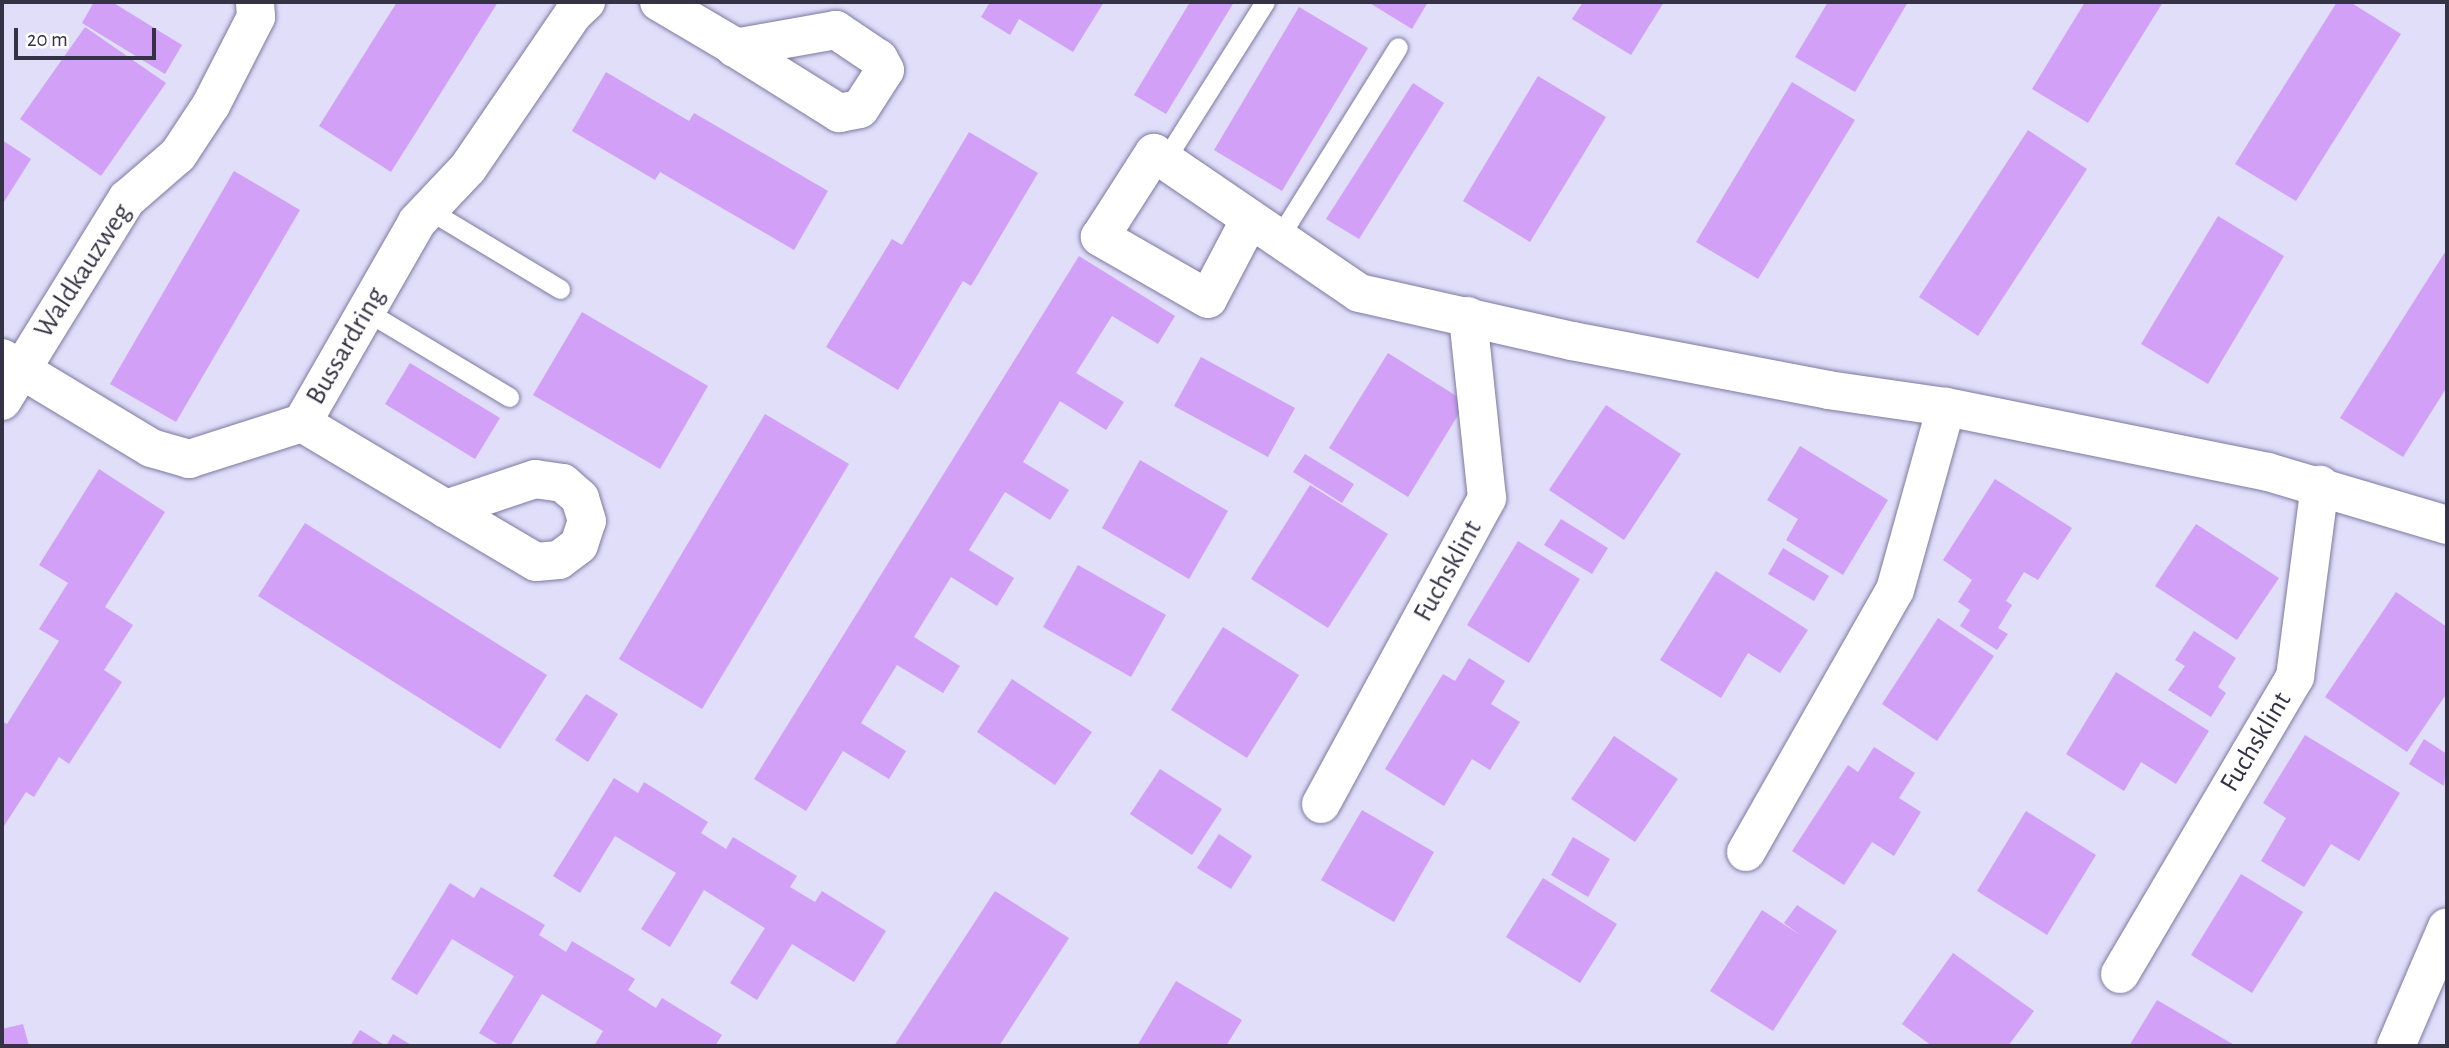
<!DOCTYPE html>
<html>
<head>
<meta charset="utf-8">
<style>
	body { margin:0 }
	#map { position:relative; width:2449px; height:1048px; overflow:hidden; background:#e1defa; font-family:"Alegreya Sans",sans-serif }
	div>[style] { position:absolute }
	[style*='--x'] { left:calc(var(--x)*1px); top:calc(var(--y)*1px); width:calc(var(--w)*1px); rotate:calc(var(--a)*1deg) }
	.building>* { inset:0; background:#d2a0f6 }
	.roads { filter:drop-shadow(0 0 2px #7e79a1) drop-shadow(0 0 2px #7e79a1) }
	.service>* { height:19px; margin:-9.5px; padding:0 9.5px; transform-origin:9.5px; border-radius:9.5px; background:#fff }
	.minor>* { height:38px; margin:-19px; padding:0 19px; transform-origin:19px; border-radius:19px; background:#fff }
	span { translate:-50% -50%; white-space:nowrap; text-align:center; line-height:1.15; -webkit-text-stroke:6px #fff; paint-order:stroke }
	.street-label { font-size:28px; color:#343244 }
	.frame { position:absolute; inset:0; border:4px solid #343244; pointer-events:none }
	.scale { position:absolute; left:14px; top:28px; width:142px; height:32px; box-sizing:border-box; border:4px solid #343244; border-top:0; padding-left:9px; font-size:21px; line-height:24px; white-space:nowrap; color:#343244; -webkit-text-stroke:5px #fff; paint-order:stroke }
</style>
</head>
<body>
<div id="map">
	<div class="building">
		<div style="clip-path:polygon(94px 2px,112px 2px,182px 45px,165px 74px,82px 23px)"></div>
		<div style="clip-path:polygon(397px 2px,498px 2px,391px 172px,319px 126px)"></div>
		<div style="clip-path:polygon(990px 2px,1104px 2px,1073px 52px,1019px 19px,1010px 35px,981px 17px)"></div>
		<div style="clip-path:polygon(1190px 2px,1234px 2px,1166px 114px,1134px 95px)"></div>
		<div style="clip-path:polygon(1368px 2px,1428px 2px,1412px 29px)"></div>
		<div style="clip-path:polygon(1583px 2px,1664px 2px,1631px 55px,1572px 19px)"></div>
		<div style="clip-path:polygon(1828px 2px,1908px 2px,1855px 92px,1795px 57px)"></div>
		<div style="clip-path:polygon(2085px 2px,2163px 2px,2088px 123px,2032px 89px)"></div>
		<div style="clip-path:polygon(2337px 2px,2350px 2px,2401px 34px,2296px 201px,2235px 164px)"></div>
		<div style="clip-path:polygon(1299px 7px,1368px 48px,1282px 191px,1214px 150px)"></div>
		<div style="clip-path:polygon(85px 27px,166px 83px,101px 176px,20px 119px)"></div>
		<div style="clip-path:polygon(606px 72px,689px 121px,694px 113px,828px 191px,794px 250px,660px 172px,655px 180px,572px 131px)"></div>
		<div style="clip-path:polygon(1538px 76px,1606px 117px,1530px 242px,1463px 201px)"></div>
		<div style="clip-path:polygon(1792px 82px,1855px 120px,1758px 279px,1696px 242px)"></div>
		<div style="clip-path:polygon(1413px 83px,1444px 103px,1359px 239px,1326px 219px)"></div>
		<div style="clip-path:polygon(2028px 130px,2087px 169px,1978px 336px,1919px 297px)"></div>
		<div style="clip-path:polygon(969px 132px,1038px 173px,971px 286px,963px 281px,898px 390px,826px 347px,892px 239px,902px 245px)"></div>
		<div style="clip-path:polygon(2px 140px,31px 159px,2px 205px)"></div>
		<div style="clip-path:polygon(234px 171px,300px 210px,176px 422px,110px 384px)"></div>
		<div style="clip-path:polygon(2218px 216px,2284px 256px,2208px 384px,2141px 344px)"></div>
		<div style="clip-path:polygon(2447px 249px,2447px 387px,2403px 457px,2340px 418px)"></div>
		<div style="clip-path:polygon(1079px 256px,1175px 316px,1158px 344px,1112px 316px,1076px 373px,1124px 402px,1106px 430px,1060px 401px,1023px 462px,1069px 490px,1050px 520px,1005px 492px,969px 550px,1014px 578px,997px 606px,951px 577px,914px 637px,960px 666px,943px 693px,897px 665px,861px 723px,906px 751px,889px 779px,843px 751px,806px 811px,754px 779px)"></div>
		<div style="clip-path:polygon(582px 312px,708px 386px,660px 469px,533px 395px)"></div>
		<div style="clip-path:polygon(1388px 353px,1466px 402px,1408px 497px,1329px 448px)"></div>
		<div style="clip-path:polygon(1201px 357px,1295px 408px,1268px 457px,1174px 406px)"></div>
		<div style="clip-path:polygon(410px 363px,500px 418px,475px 459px,385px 404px)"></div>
		<div style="clip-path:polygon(1606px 405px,1681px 454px,1624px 540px,1549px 490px)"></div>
		<div style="clip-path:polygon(765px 414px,849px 464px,702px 709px,619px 659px)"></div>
		<div style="clip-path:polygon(1800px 446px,1888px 500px,1843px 575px,1786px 540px,1798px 519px,1767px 500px)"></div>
		<div style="clip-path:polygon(1305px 454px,1354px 484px,1342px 503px,1293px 472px)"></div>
		<div style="clip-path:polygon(1140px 460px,1228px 511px,1189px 579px,1102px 528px)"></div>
		<div style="clip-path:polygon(99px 469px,165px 512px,105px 607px,133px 625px,104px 670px,122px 682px,69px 764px,59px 757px,34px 797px,26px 792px,2px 829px,2px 721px,7px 724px,59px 641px,39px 629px,68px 583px,39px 565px)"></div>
		<div style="clip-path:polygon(1995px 479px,2072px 528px,2038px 580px,2024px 572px,2006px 601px,2012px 605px,1998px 628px,2008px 634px,1997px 650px,1960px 626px,1970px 610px,1958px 602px,1972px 580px,1943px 560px)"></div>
		<div style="clip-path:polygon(1310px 485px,1388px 534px,1328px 628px,1251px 579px)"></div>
		<div style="clip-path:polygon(1561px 519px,1608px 548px,1592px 574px,1544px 545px)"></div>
		<div style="clip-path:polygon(305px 523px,547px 675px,500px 749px,258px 596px)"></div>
		<div style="clip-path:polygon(2196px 524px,2279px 578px,2237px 640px,2155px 586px)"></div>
		<div style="clip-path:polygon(1518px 541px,1580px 579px,1529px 663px,1467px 625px)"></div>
		<div style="clip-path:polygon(1783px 548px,1829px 576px,1814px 601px,1768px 574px)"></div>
		<div style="clip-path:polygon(1078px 565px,1166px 615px,1131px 677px,1043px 627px)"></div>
		<div style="clip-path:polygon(1716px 571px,1808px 630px,1780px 673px,1748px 653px,1721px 698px,1660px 660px)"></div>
		<div style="clip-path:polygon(2396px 592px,2447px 627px,2447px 693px,2407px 752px,2325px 697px)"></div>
		<div style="clip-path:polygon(1938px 618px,1994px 656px,1937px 741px,1882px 704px)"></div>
		<div style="clip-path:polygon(1223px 627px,1299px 675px,1247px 758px,1171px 710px)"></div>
		<div style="clip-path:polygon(2194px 631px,2236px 658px,2218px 687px,2226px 693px,2211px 717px,2168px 690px,2185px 666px,2175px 660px)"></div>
		<div style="clip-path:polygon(1469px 658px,1505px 681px,1491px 704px,1520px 722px,1490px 770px,1472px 759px,1444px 806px,1385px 769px,1443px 674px,1455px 681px)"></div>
		<div style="clip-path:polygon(2116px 672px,2209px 731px,2176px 784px,2141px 762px,2124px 791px,2066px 754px)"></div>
		<div style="clip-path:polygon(1012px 679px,1092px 732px,1055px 785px,977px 732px)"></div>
		<div style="clip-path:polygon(586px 694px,618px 714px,588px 762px,555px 740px)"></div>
		<div style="clip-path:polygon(2305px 735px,2400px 793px,2359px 861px,2331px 844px,2304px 887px,2261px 861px,2286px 818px,2263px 803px)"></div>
		<div style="clip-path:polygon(1614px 736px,1678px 779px,1635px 842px,1571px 799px)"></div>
		<div style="clip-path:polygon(2424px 739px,2447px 754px,2444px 786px,2409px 764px)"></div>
		<div style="clip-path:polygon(1874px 747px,1915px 773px,1899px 798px,1921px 812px,1894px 856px,1872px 842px,1844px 885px,1792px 851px,1848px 765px,1858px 772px)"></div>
		<div style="clip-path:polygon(1160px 769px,1222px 809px,1192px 855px,1130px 814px)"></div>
		<div style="clip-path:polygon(614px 778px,638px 793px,644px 782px,708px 822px,701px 833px,726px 849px,733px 837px,797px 876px,790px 887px,815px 902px,822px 891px,886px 931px,854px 982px,792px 944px,757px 1000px,730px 983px,765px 928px,704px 890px,670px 947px,641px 929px,676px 873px,615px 836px,580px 893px,553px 876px)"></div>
		<div style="clip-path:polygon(1362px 810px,1434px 852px,1394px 922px,1321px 880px)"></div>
		<div style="clip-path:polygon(2026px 811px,2096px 855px,2047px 935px,1977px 891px)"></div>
		<div style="clip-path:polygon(1219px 834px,1252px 856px,1231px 889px,1197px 868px)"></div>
		<div style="clip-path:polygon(1573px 837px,1610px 859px,1588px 897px,1551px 875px)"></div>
		<div style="clip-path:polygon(2241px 874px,2303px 912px,2252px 993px,2191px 955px)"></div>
		<div style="clip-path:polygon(1543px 878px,1617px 924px,1580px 983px,1506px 937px)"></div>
		<div style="clip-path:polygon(450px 883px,474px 898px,481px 887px,545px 925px,539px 935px,566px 952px,572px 941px,635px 979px,628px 990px,656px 1008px,662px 998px,722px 1035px,715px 1046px,594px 1046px,603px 1031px,542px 994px,510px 1046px,501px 1046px,479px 1033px,514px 976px,452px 939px,417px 995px,391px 979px)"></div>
		<div style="clip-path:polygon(995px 891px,1069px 938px,999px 1046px,894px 1046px)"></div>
		<div style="clip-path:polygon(1797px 905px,1837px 931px,1773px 1031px,1710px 991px,1762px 910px,1800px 935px,1784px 923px)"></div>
		<div style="clip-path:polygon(1953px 953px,2034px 1011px,2008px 1046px,1932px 1046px,1902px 1024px)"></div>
		<div style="clip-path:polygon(1176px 981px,1242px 1020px,1226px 1046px,1137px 1046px)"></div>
		<div style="clip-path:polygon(2157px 1000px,2236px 1046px,2129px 1046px)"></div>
		<div style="clip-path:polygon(23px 1024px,29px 1046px,2px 1046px,2px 1029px)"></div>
		<div style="clip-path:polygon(360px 1030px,386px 1046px,393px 1034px,413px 1046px,350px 1046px)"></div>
	</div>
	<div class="roads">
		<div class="service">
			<div style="--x:1165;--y:160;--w:187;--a:-57.7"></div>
			<div style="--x:429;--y:210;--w:153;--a:31.1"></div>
			<div style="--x:1278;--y:239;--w:226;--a:-58"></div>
			<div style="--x:366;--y:311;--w:167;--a:31"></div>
		</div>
		<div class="minor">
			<div style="--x:659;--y:2;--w:85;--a:30.5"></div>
			<div style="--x:732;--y:45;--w:4;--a:45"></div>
			<div style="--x:735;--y:48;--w:123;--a:32"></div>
			<div style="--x:839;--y:113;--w:21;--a:-11"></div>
			<div style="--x:860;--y:109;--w:46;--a:-57.3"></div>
			<div style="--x:885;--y:70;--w:13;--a:-119"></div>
			<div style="--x:879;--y:59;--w:52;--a:-146"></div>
			<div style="--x:836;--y:30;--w:103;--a:169.9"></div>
			<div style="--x:1250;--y:219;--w:90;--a:117.7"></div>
			<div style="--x:1208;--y:299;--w:125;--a:-150.1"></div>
			<div style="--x:1100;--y:237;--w:100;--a:-57.3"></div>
			<div style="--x:1154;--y:153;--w:248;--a:34.3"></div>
			<div style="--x:1359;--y:293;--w:218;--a:12.7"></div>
			<div style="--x:1572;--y:341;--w:261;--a:10.8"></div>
			<div style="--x:1828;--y:390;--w:119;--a:8.2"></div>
			<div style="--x:1946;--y:407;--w:328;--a:11.4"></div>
			<div style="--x:2268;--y:472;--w:187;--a:16.5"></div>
			<div style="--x:2;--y:358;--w:174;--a:31.1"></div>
			<div style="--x:151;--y:448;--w:40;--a:16"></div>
			<div style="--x:189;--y:459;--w:119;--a:-17.7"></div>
			<div style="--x:302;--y:423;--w:232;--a:-60.2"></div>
			<div style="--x:417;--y:222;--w:74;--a:-46.6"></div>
			<div style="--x:468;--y:168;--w:186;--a:-55.7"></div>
			<div style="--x:573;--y:14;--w:18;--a:-43"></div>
			<div style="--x:2;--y:401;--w:238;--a:-58.3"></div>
			<div style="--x:127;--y:199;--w:67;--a:-40.8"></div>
			<div style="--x:178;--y:155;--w:60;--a:-56.6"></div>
			<div style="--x:211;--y:105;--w:99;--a:-62.9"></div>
			<div style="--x:256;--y:17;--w:15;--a:-94"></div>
			<div style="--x:302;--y:423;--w:168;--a:30.8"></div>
			<div style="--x:446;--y:509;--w:104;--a:30.5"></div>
			<div style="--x:536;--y:562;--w:23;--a:-5"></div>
			<div style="--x:559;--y:560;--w:25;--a:-37"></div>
			<div style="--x:579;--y:545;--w:25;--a:-72"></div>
			<div style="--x:587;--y:521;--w:24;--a:-107"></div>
			<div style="--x:580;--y:498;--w:23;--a:-139"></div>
			<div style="--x:563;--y:483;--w:28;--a:-172"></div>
			<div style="--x:535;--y:479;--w:94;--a:161.4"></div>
			<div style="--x:1321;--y:804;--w:348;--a:-61.5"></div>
			<div style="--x:1487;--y:498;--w:183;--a:-96"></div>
			<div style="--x:1746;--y:852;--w:301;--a:-60.4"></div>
			<div style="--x:1895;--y:590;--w:190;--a:-74.4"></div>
			<div style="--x:2120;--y:974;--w:345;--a:-59.5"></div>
			<div style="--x:2295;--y:677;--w:194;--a:-82.6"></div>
			<div style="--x:2396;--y:1046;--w:129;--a:-66.8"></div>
		</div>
	</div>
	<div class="street-label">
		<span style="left:83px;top:271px;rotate:-57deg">Waldkauzweg</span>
		<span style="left:346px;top:346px;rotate:-60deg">Bussardring</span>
		<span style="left:1448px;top:571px;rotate:-61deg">Fuchsklint</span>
		<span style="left:2256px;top:742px;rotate:-59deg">Fuchsklint</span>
	</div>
	<div class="frame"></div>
	<div class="scale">20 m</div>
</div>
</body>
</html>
